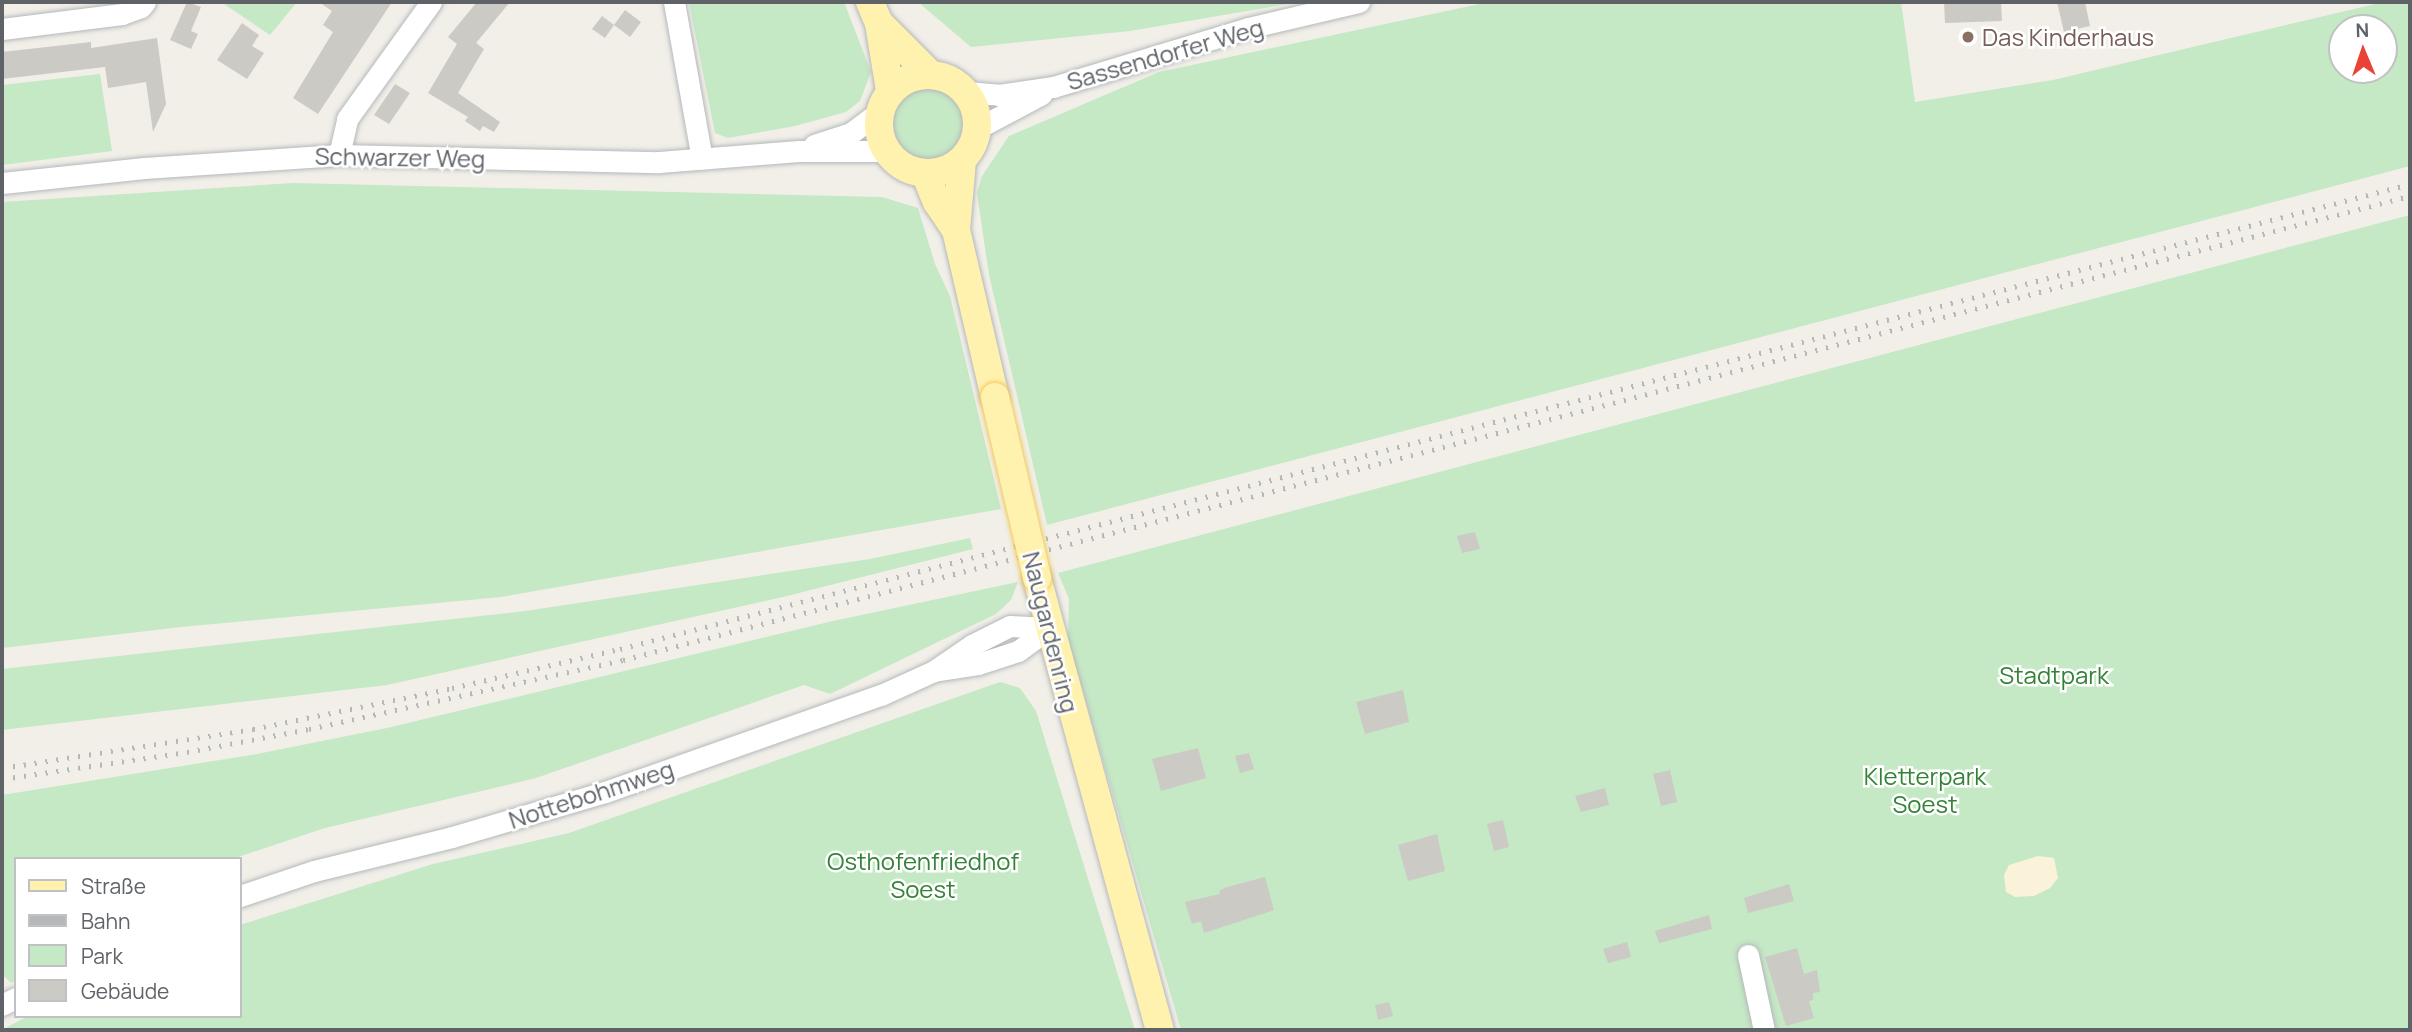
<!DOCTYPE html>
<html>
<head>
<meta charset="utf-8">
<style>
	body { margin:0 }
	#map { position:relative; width:2412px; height:1032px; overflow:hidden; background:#f1efe8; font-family:Manrope,sans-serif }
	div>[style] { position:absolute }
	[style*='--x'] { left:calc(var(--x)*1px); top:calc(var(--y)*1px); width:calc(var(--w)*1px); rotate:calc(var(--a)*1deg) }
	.green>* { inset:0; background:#c5e8c5 }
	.round { border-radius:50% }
	.sand>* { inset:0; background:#fbf3d9 }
	.building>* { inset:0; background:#cccac5 }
	.roads { filter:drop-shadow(0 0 2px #b5b8bc) drop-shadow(0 0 2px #b5b8bc) }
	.minor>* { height:21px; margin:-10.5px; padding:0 10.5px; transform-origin:10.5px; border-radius:10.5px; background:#fff }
	.major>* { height:28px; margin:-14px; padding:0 14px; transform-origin:14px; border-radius:14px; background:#fff2af }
	.major>.ring { margin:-14px; padding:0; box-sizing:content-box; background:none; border:28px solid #fff2af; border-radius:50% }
	.rail>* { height:5px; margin-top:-2.5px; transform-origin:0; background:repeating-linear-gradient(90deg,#b6b7b8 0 2px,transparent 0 11px) }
	.bridges { filter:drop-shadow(0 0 2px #f2c960) drop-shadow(0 0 2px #f2c960) }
	.major-bridge>* { height:28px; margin:-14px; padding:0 14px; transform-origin:14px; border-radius:14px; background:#fff2af }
	.dots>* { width:19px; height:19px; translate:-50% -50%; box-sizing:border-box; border:4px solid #fff; border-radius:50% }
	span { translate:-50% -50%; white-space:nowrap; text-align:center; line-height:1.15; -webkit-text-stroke:5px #fff; paint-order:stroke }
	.education-label { font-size:24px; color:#785e54 }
	.left { translate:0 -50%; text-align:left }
	.street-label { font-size:24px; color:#5f6368 }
	.park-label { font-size:24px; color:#348238 }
	.frame { position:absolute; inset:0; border:4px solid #5f6368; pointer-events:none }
	.legend { position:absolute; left:14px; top:857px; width:228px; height:161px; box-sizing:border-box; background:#fff; border:2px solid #bfc1c3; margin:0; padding:9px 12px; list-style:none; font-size:21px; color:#5f6368 }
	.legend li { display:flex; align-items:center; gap:14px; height:35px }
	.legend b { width:35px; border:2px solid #bfc1c3 }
	.north { position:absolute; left:2328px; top:14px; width:70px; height:70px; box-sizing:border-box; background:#fff; border:2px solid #bfc1c3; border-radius:50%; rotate:358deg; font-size:19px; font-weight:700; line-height:28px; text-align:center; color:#5f6368 }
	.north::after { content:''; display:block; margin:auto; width:24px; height:32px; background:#ea4335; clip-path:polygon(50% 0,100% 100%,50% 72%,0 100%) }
</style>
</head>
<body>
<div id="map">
	<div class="green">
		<div style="clip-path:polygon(221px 2px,297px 2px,270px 35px)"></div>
		<div style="clip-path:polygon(689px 2px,844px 2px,871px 72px,860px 101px,846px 112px,795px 126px,728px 138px,715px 133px)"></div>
		<div style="clip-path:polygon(918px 2px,1299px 2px,1130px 31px,971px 47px)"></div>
		<div style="clip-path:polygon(evenodd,1489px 2px,1901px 2px,1915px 102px,2053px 80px,2384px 2px,2410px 2px,2410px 166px,1047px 525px,989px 275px,977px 193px,982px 176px,1009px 136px,1159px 72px,1489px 2px,2342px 28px,2384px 28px,2384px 70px,2342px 70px,2342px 28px)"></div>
		<div style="clip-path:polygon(100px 74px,112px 151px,2px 165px,2px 85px)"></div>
		<div class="round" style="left:889px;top:85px;width:80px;height:80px"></div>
		<div style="clip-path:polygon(293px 183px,882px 197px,918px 208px,935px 264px,950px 296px,1001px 509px,501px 597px,181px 627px,2px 648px,2px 202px)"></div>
		<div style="clip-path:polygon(2410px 215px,2410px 1030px,1181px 1030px,1068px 640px,1069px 599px,1058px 573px)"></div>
		<div style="clip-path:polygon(970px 538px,973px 549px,783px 597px,387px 685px,2px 730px,2px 669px,525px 611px,870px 559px)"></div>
		<div style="clip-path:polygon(1018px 582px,1011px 600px,996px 614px,830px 694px,804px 685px,536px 778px,325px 828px,232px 859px,16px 859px,16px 980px,11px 983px,2px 974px,2px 795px,257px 754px,387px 728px,833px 621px)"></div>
		<div style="clip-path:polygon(1000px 682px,1020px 688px,1036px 711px,1135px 1030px,2px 1030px,28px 1016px,240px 1016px,240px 925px,433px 864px,569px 833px)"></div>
	</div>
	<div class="sand">
		<div style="clip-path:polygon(2038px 856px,2054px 858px,2058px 878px,2050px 888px,2034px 896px,2015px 897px,2006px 892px,2004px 875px,2009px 865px)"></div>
	</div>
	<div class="building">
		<div style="clip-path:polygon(187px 2px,201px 7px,191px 31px,198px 34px,191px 49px,170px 40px)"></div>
		<div style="clip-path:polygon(319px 2px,392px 2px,318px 114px,293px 98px,333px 32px,323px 25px,332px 11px)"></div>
		<div style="clip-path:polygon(477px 2px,510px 2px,476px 43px,484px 49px,458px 93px,500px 122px,494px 132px,483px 126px,480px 131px,465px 121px,468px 117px,428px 93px,457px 44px,448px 37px)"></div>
		<div style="clip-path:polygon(1944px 2px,2001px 2px,2002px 21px,1945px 23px)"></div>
		<div style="clip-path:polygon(2057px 2px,2085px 2px,2090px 26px,2064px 32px)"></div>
		<div style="clip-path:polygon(625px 10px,641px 22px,630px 37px,614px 25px,605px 38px,592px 29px,602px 16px,614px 25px)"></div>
		<div style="clip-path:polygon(242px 23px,259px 35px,252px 46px,264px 53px,247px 79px,217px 60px)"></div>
		<div style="clip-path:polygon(157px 38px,166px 104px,153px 132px,146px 82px,108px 88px,105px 67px,2px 79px,2px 52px,91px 42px,91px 48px)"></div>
		<div style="clip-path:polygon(395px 84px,410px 93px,389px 124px,374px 115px)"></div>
		<div style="clip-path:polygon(1475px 532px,1480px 549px,1462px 553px,1457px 536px)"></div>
		<div style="clip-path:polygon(1403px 690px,1409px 722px,1365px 734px,1356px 702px)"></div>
		<div style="clip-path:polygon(1198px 748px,1206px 778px,1161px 791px,1152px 759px)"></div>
		<div style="clip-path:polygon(1249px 753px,1254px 769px,1240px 773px,1235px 756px)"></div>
		<div style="clip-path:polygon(1670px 770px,1677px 802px,1661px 806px,1653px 774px)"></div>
		<div style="clip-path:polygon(1605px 788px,1609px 805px,1581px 812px,1575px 796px)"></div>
		<div style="clip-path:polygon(1503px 820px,1509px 847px,1494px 851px,1487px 824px)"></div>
		<div style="clip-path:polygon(1437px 834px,1445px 871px,1408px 881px,1398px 845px)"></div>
		<div style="clip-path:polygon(1265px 877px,1274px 910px,1204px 933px,1201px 921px,1192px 924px,1185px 902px,1220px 894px,1219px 891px,1227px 887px)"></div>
		<div style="clip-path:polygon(1789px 884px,1794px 901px,1748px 913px,1744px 898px)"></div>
		<div style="clip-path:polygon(1709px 915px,1712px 929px,1659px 943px,1655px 931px)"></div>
		<div style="clip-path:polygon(1627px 942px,1631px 957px,1608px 963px,1603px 949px)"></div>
		<div style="clip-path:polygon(1797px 948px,1804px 974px,1817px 970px,1820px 992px,1813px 993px,1813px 1000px,1809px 1001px,1814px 1018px,1786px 1026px,1765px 957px)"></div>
		<div style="clip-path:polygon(1389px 1002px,1393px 1016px,1378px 1020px,1375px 1005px)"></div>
	</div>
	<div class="roads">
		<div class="minor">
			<div style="--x:674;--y:2;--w:159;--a:79.9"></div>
			<div style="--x:2;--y:29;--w:121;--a:-7.1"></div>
			<div style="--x:122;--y:14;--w:20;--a:-20"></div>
			<div style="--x:141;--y:7;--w:6;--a:-51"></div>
			<div style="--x:967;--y:92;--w:32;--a:5"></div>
			<div style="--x:999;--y:95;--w:55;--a:-8.4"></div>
			<div style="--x:1053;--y:87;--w:204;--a:-16.8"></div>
			<div style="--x:1248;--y:28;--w:114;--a:-13.2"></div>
			<div style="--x:978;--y:128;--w:72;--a:-28"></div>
			<div style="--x:814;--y:145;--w:39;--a:-18"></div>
			<div style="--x:851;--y:133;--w:36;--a:-37"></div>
			<div style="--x:339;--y:155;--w:37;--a:-77"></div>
			<div style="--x:347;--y:119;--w:144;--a:-54.3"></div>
			<div style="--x:2;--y:183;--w:143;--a:-6"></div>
			<div style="--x:144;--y:168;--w:195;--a:-3.8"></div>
			<div style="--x:339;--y:155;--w:320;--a:1.3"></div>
			<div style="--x:659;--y:162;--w:140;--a:-4.5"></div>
			<div style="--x:799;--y:151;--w:87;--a:0"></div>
			<div style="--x:940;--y:670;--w:38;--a:-9"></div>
			<div style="--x:978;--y:664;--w:42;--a:-18"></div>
			<div style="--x:1018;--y:651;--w:39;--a:-36"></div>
			<div style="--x:240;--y:896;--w:78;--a:-18.7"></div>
			<div style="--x:314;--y:871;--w:142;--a:-13.8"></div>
			<div style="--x:452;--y:837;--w:159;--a:-16.4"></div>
			<div style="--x:605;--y:792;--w:293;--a:-19.4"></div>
			<div style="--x:881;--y:695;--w:58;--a:-24.4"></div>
			<div style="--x:934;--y:671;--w:46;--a:-34.4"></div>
			<div style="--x:972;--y:645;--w:42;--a:-26.6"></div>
			<div style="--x:1010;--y:626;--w:40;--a:2.9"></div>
			<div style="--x:1748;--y:955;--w:77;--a:78"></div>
			<div style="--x:2;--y:1005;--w:16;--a:-27"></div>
		</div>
		<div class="major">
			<div style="--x:870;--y:2;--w:23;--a:67"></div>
			<div style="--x:879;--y:23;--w:69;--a:80.8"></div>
			<div style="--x:879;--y:23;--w:72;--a:45"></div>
			<div class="ring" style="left:879px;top:75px;width:70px;height:70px"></div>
			<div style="--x:962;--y:161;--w:69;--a:95"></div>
			<div style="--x:956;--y:230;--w:171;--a:76.9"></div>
			<div style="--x:925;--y:173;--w:31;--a:68"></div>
			<div style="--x:937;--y:202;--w:34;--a:56"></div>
			<div style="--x:1037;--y:578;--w:468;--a:74.8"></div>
		</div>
	</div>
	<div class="rail">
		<div style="--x:2;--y:768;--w:254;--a:-8.8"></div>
		<div style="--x:253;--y:729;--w:203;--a:-11.6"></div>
		<div style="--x:452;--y:688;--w:172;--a:-13.1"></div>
		<div style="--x:620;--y:649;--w:1849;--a:-14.56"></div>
		<div style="--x:2;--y:779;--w:187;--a:-8.3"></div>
		<div style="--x:187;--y:752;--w:124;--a:-10.7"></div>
		<div style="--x:309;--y:729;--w:321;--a:-12.4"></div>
		<div style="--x:623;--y:660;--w:1846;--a:-14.56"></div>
	</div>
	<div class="bridges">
		<div class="major-bridge">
			<div style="--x:995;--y:397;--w:186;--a:76.9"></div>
		</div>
	</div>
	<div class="dots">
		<div style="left:1968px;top:37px;background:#8d6e63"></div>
	</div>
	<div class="education-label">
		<span class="left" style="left:1982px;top:37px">Das Kinderhaus</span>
	</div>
	<div class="street-label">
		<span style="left:1165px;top:54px;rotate:-16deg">Sassendorfer Weg</span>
		<span style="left:400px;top:157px;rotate:1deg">Schwarzer Weg</span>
		<span style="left:1051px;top:632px;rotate:76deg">Naugardenring</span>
		<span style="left:591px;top:794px;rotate:-18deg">Nottebohmweg</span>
	</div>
	<div class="park-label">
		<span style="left:2054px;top:675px">Stadtpark</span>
		<span style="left:1925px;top:790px">Kletterpark<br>Soest</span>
		<span style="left:923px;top:875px">Osthofenfriedhof<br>Soest</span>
	</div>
	<div class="frame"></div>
	<ul class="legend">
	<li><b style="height:9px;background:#fff2af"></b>Straße</li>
	<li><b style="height:9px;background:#b6b7b8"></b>Bahn</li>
	<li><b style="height:19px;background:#c5e8c5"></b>Park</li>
	<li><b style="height:19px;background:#cccac5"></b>Gebäude</li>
	</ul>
	<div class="north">N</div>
</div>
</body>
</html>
